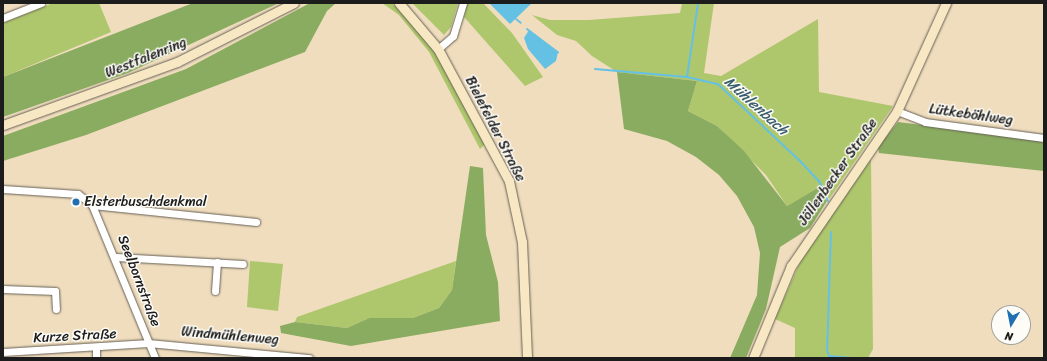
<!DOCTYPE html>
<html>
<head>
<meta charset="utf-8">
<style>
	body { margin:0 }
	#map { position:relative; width:1047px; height:361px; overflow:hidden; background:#f0ddbe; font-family:Sriracha,sans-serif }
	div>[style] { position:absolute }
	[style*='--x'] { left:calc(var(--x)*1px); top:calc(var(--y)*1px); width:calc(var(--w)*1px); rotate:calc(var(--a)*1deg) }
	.green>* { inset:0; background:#aec76c }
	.forest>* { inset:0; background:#8aac60 }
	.water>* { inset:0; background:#65c1e3 }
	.stream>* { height:2px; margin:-1px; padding:0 1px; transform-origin:1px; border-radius:1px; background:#65c1e3 }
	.roads { filter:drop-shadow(0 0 1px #666055) drop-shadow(0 0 1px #666055) }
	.street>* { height:7px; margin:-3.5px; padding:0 3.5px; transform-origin:3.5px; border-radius:3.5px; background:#fff }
	.secondary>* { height:9px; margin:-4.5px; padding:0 4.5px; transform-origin:4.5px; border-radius:4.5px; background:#f7e8c3 }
	.dots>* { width:11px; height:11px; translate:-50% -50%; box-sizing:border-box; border:2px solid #fdfcf7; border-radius:50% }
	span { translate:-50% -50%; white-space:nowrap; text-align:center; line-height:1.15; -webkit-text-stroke:3px #fdfcf7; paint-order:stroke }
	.street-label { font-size:14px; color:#1c1c1c }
	.poi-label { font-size:14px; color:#1c1c1c }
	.left { translate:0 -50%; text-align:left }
	.water-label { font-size:15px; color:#395e6c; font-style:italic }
	.frame { position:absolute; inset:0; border:4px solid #1c1c1c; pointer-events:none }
	.north { position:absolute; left:991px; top:305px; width:40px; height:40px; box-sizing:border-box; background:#fdfcf7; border:1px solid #a3a29f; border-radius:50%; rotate:190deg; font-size:11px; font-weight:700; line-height:16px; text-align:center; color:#1c1c1c }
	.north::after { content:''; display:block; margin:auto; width:14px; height:18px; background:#1f6fb2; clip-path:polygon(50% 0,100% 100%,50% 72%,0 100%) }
</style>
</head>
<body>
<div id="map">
	<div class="green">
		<div style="clip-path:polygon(53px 3px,99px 3px,111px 32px,3px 77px,3px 23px)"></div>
		<div style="clip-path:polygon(382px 3px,392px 3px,411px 20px,438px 55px,485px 144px,480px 149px,429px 52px,399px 15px)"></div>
		<div style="clip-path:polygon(412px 3px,458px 3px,451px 27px,444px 35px)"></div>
		<div style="clip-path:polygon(467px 3px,483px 3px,512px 33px,543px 77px,525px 86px,464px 17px)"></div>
		<div style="clip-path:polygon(682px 3px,714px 3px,704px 73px,721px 76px,818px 19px,819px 92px,893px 106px,829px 199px,823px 185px,787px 206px,766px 175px,717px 126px,688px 111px,697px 81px,617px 72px,592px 56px,576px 41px,557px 35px,532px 15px,550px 20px,589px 20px,680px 13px)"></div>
		<div style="clip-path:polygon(871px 159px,873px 349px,868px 358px,795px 358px,795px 328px,775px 319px,801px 260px)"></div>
		<div style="clip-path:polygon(250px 261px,283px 264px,278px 311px,247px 307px)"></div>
		<div style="clip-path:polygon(456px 261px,452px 290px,439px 308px,413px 318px,369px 318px,347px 328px,295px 322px,297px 317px)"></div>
	</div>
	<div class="forest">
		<div style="clip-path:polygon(193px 3px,279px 3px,128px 73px,3px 117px,3px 77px)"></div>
		<div style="clip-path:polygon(310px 3px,336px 3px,327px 11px,305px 52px,86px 135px,3px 161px,3px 136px,186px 69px)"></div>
		<div style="clip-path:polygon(617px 72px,697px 81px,688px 111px,717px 126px,744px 151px,787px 206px,821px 186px,824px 191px,827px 201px,810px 228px,780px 247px,766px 309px,746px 358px,730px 358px,757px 295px,760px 253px,754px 227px,737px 196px,719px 175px,696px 157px,667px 141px,624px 129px)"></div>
		<div style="clip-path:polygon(898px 122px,1037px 139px,1044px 143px,1044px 171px,879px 153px,878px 147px)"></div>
		<div style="clip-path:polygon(470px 166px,483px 168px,486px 235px,498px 282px,500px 321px,351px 346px,281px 333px,280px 326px,295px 322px,347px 328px,369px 318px,413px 318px,439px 308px,452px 290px)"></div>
	</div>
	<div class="water">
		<div style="clip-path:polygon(489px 3px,532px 3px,510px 24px)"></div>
		<div style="clip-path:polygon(529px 30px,558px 52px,556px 61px,545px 69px,528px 49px,524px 38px)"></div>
	</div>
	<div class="stream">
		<div style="--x:516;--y:19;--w:6;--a:39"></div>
		<div style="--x:527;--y:29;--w:39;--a:37"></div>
		<div style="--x:595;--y:69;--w:92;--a:5"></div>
		<div style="--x:687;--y:77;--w:32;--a:13"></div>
		<div style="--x:718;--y:84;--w:114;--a:43.2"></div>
		<div style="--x:801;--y:162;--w:26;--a:47"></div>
		<div style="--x:819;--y:181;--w:22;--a:66"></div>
		<div style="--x:687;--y:77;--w:75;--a:-81.5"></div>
		<div style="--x:831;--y:232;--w:118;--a:91.9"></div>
		<div style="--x:827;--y:350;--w:6;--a:72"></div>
		<div style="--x:829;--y:356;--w:23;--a:5"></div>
	</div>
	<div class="roads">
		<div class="street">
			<div style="--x:3;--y:18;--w:41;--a:-21.5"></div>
			<div style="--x:438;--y:49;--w:20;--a:-41"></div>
			<div style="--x:453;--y:36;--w:34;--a:-73"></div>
			<div style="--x:897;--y:111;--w:30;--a:21"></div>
			<div style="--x:925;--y:122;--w:120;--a:7.7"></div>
			<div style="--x:3;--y:189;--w:75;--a:3.8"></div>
			<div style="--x:78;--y:194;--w:18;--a:38"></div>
			<div style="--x:92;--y:205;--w:165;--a:67.6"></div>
			<div style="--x:92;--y:205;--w:165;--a:5.9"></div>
			<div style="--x:116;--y:257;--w:127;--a:3.2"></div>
			<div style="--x:3;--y:289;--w:52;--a:2.2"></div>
			<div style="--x:55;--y:291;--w:18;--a:87"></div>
			<div style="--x:215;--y:291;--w:29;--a:-86"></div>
			<div style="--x:96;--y:349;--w:9;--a:90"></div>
			<div style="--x:3;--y:352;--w:146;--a:-3.5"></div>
			<div style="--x:149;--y:343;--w:161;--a:5.4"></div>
		</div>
		<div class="secondary">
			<div style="--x:399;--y:3;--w:60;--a:49.7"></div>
			<div style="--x:438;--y:49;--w:150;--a:61.7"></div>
			<div style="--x:509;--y:181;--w:62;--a:78"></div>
			<div style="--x:522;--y:242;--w:116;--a:87.5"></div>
			<div style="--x:3;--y:125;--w:185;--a:-19.9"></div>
			<div style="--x:177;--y:62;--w:131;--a:-26.8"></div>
			<div style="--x:753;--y:358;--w:100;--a:-67.6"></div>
			<div style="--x:791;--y:266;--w:188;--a:-55.6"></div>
			<div style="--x:897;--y:111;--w:119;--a:-65.6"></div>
		</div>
	</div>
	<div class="dots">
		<div style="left:76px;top:202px;background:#1f6fb2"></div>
	</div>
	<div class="street-label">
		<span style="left:146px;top:58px;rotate:-22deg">Westfalenring</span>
		<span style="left:971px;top:115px;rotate:8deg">Lütkeböhlweg</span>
		<span style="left:495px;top:129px;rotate:63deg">Bielefelder Straße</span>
		<span style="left:838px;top:172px;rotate:-55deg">Jöllenbecker Straße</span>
		<span style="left:139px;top:281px;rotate:69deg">Seelbornstraße</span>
		<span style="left:75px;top:336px;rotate:-3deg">Kurze Straße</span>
		<span style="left:230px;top:336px;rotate:5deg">Windmühlenweg</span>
	</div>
	<div class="poi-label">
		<span class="left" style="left:84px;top:202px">Elsterbuschdenkmal</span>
	</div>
	<div class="water-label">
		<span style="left:756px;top:106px;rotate:42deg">Mühlenbach</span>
	</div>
	<div class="frame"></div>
	<div class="north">N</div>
</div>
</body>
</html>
